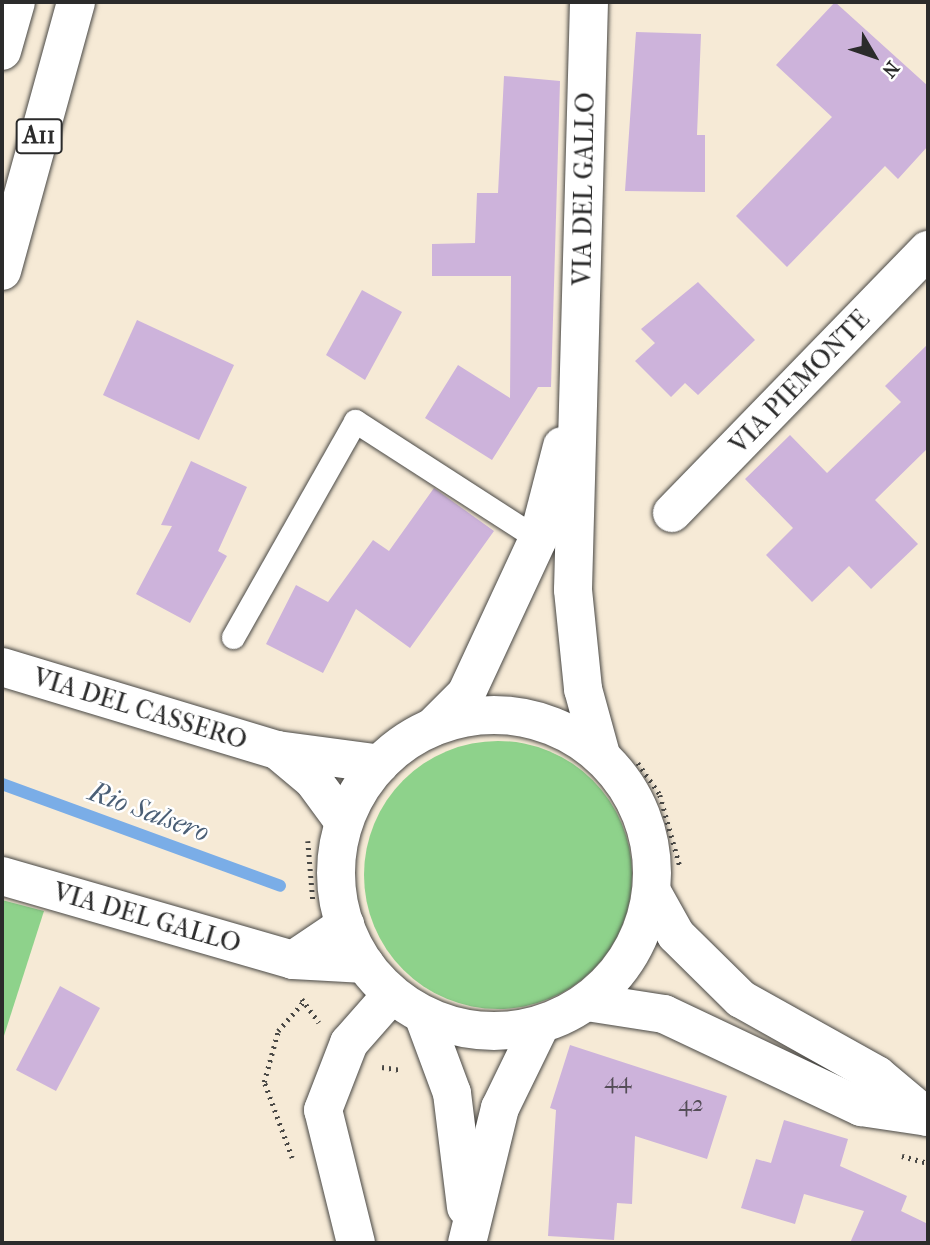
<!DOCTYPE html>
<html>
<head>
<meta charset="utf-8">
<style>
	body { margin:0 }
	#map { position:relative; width:930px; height:1245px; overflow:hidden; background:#f6ead6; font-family:"IM FELL French Canon",serif }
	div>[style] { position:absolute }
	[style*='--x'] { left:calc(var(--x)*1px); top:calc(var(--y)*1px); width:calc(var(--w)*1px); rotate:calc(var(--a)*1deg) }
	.green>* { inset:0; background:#8ed28b }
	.round { border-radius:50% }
	.stream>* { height:12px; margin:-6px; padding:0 6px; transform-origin:6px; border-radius:6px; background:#7aade7 }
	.building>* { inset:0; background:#cdb3db }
	.path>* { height:4.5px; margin-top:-2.25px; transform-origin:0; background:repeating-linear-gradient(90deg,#494845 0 2px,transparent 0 7px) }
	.roads { filter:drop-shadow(0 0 2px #494845) drop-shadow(0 0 2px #494845) }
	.lane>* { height:23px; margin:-11.5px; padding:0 11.5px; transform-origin:11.5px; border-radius:11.5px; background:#fff }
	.street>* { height:38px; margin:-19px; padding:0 19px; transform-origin:19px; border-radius:19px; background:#fff }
	.secondary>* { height:38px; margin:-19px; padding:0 19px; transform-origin:19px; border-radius:19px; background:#fff }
	.primary>* { height:38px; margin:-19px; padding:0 19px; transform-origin:19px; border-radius:19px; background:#fff }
	.primary>.ring { margin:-19px; padding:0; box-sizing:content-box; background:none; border:38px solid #fff; border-radius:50% }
	.highway>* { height:38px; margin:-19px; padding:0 19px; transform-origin:19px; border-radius:19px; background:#fff }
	span { translate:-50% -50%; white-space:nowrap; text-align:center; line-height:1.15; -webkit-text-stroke:5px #fff; paint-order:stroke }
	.number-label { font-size:23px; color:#544d57 }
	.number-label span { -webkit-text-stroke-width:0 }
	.shield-label span { padding:2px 5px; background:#fff; border:2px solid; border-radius:5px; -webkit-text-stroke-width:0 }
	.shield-label { font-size:24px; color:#2b2b2b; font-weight:700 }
	.street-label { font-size:26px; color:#2b2b2b }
	.water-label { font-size:28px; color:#4b5f76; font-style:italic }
	.frame { position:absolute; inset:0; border:4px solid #2b2b2b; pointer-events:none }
	.north { position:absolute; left:839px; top:21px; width:70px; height:70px; -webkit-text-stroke:5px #fff; paint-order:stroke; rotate:129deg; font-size:19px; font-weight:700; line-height:28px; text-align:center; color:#2b2b2b }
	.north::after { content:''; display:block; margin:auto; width:24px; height:32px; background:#2b2b2b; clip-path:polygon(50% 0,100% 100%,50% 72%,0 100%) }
</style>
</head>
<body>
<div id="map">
	<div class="green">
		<div class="round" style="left:364px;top:741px;width:268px;height:268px"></div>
		<div style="clip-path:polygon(2px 900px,44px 911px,2px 1042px)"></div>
	</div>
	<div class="stream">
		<div style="--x:2;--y:784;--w:296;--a:20.1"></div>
	</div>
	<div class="building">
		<div style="clip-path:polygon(835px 2px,928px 86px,928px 146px,898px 179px,885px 166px,787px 267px,736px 216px,832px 117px,776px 65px)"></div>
		<div style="clip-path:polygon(636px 32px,701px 34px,697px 135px,705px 135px,705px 192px,625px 191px)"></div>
		<div style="clip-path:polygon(504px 76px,560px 81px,551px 387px,538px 387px,492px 460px,425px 418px,458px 365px,510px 398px,511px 276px,432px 276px,432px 244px,475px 243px,477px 193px,498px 193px)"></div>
		<div style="clip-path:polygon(698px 282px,755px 340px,698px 395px,685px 383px,671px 397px,635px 361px,655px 343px,641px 329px)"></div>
		<div style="clip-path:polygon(362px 290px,402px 312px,365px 380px,326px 355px)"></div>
		<div style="clip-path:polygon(137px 320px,234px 365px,199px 440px,103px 395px)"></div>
		<div style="clip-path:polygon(928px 344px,928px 448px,875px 500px,918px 544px,871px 589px,849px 566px,812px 602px,766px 555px,793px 528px,745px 479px,790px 435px,827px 473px,901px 402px,885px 386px)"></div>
		<div style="clip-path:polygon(191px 461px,247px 487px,218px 551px,227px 556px,190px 623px,136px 594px,172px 526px,161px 525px)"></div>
		<div style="clip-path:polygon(434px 488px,494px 531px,410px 648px,356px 609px,323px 673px,266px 644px,296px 585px,328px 602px,373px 540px,389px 551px)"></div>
		<div style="clip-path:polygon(60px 986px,100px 1008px,56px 1091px,16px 1070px)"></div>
		<div style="clip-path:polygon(570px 1045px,727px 1096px,707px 1159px,635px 1136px,632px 1204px,617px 1203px,614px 1240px,548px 1236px,556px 1110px,550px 1108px)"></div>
		<div style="clip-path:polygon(784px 1120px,848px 1139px,840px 1166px,907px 1196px,901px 1211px,928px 1224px,928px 1243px,850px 1243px,864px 1211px,804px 1194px,795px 1224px,741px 1208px,756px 1159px,771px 1163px)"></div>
	</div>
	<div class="path">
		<div style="--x:638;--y:763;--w:39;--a:55"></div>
		<div style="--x:660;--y:795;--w:74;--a:74.3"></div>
		<div style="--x:308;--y:841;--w:60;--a:85.2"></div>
		<div style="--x:302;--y:999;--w:29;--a:54"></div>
		<div style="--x:382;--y:1067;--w:19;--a:9"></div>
		<div style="--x:902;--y:1156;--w:27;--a:15"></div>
		<div style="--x:292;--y:1158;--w:81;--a:-110.2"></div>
		<div style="--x:264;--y:1082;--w:53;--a:-74.6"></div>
		<div style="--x:278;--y:1031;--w:38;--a:-49"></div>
	</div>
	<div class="roads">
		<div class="lane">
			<div style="--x:233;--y:637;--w:248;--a:-60.5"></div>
			<div style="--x:355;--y:421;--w:218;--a:32.8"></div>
		</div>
		<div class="street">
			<div style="--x:672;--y:513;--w:367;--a:-45.8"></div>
			<div style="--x:2;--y:667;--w:287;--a:16.8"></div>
			<div style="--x:277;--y:750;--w:104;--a:7.7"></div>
			<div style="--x:277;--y:750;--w:47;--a:39.8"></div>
			<div style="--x:313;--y:780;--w:52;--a:53.6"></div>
			<div style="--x:2;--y:876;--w:303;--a:16.1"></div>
			<div style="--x:293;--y:960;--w:72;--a:3.2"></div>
			<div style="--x:293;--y:960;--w:63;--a:-33.9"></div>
			<div style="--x:356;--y:1243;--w:137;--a:-103.9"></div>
			<div style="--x:323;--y:1110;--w:72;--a:-68.8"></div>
			<div style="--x:349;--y:1043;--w:65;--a:-48.7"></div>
		</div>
		<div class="secondary">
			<div style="--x:589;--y:2;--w:588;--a:91.56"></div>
			<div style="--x:573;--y:590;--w:100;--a:84.2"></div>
			<div style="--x:583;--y:689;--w:68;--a:74.7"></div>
			<div style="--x:433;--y:727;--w:47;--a:-45"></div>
			<div style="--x:466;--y:694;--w:171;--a:-65.1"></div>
			<div style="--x:538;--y:539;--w:96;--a:-75.5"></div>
		</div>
		<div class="primary">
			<div class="ring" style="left:336px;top:715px;width:278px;height:278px"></div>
			<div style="--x:652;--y:892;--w:49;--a:60.8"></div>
			<div style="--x:676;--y:935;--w:91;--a:44.6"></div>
			<div style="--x:741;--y:999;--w:156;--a:29.2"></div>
			<div style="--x:877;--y:1075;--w:65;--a:40"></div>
			<div style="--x:587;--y:1002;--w:78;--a:8.9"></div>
			<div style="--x:664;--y:1014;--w:218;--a:25.3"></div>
			<div style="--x:861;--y:1107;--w:68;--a:8.5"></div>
			<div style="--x:423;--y:1015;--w:83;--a:69.6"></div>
			<div style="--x:452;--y:1093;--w:115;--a:83"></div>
			<div style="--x:467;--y:1243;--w:139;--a:-76.3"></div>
			<div style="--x:500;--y:1108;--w:93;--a:-64"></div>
		</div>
		<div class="highway">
			<div style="--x:2;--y:51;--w:51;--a:-74.1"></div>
			<div style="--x:2;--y:271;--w:279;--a:-74.6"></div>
		</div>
	</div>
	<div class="number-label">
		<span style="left:618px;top:1081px">44</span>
		<span style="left:691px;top:1104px">42</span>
	</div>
	<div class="shield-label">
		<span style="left:39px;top:136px">A11</span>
	</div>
	<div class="street-label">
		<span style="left:584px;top:189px;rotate:-89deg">VIA DEL GALLO</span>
		<span style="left:800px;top:382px;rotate:-46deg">VIA PIEMONTE</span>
		<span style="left:140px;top:709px;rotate:17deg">VIA DEL CASSERO</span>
		<span style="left:147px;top:918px;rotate:16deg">VIA DEL GALLO</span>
	</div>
	<div class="water-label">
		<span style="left:149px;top:812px;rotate:20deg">Rio Salsero</span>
	</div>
	<div class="frame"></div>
	<div class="north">N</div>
</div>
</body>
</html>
